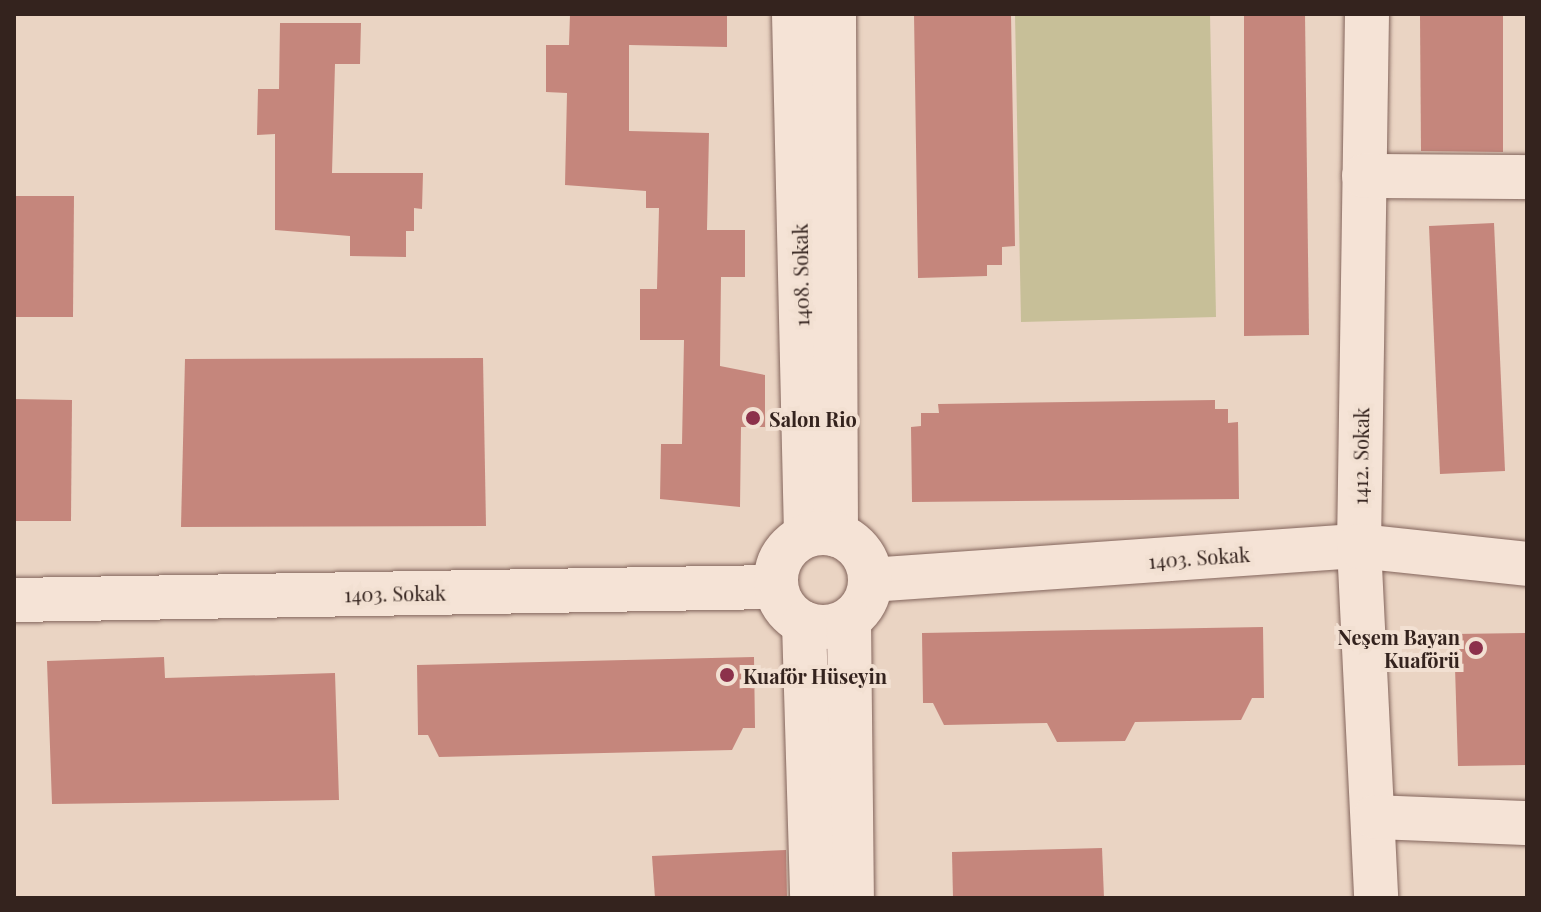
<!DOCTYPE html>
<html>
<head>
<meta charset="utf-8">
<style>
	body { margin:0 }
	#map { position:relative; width:1541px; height:912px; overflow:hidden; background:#ead4c3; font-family:"Playfair Display",serif }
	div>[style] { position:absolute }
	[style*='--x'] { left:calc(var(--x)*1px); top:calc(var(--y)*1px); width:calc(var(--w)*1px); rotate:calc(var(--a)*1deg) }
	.green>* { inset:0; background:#c7bf98 }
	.building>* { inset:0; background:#c5867c }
	.roads { filter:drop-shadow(0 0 2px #83655c) drop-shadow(0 0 2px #83655c) }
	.street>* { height:44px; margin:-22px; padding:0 22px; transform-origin:22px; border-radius:22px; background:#f5e3d6 }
	.secondary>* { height:44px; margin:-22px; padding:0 22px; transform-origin:22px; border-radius:22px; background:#f5e3d6 }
	.secondary>.ring { margin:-22px; padding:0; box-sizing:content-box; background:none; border:44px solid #f5e3d6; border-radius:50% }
	.dots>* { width:22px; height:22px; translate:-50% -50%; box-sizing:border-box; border:4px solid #f2e0d2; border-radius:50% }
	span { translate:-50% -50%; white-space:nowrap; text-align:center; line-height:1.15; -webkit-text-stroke:8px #f2e0d2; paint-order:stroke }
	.street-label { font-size:20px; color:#34231e }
	.poi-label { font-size:20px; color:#34231e; font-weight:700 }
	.left { translate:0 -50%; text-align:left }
	.right { translate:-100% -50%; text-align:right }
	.frame { position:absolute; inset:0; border:16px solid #34231e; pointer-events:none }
</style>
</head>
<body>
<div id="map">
	<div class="green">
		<div style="clip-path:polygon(1015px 14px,1210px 14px,1216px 317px,1021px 322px)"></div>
	</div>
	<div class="building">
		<div style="clip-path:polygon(570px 14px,727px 14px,727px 47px,629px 45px,629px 131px,709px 133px,707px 230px,745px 230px,745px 277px,721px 277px,720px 366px,765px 375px,765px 427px,741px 427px,740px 507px,660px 499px,661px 444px,682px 444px,684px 340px,640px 340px,640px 289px,657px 289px,659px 208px,646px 208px,646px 191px,565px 185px,567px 93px,546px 92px,546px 45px,569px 45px)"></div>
		<div style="clip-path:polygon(914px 14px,1011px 14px,1015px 246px,1002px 247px,1002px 265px,987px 265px,987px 276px,918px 278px)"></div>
		<div style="clip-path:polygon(1244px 14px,1305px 14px,1309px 335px,1244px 336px)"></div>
		<div style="clip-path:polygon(1420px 16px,1503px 16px,1503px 152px,1421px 151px)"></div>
		<div style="clip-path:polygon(280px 23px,361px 23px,360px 64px,335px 64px,332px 173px,423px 173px,422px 209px,414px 208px,414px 231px,406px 231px,406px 257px,350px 256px,350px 236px,275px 230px,275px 134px,257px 135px,258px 89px,279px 89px)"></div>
		<div style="clip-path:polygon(14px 196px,74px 196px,73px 317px,14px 317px)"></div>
		<div style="clip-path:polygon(1494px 223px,1505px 471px,1440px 474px,1429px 226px)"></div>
		<div style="clip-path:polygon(483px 358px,486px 526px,181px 527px,185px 359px)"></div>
		<div style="clip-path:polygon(14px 399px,72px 400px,71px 521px,14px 521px)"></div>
		<div style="clip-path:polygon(1215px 400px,1215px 409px,1228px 409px,1228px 423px,1238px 422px,1239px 499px,912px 502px,911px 427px,921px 426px,921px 413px,939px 413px,938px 404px)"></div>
		<div style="clip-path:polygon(1263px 627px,1264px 698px,1252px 698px,1241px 720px,1135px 722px,1125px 741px,1057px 742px,1047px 723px,944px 725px,933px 703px,923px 703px,922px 633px)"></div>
		<div style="clip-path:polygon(1527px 633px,1527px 765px,1458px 766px,1454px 634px)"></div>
		<div style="clip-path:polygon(164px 657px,165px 678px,335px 673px,339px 800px,52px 804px,47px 661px)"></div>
		<div style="clip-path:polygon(754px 657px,755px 728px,743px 728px,732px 750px,439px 757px,428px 735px,418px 735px,417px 665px)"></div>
		<div style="clip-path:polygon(1102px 848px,1104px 898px,953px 898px,952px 852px)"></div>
		<div style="clip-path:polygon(786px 850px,787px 898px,655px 898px,652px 856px)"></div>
	</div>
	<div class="roads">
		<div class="street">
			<div style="--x:1367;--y:14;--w:532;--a:90.86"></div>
			<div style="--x:1359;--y:546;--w:352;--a:87.2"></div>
			<div style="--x:1364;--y:176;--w:163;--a:0.4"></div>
			<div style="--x:870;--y:580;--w:490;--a:-4"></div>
			<div style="--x:1359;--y:546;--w:169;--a:6.1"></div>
			<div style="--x:14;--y:600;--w:762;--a:-0.98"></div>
			<div style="--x:1375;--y:817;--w:152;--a:2.3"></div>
		</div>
		<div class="secondary">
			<div style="--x:794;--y:14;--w:522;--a:88.68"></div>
			<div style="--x:834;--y:14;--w:521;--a:89.78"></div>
			<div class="ring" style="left:776px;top:533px;width:50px;height:50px"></div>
			<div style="--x:849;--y:620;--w:278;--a:89.4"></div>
			<div style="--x:804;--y:623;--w:275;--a:88.3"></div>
		</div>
	</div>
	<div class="dots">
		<div style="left:753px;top:418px;background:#8c314b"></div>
		<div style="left:1476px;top:648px;background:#8c314b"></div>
		<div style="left:727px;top:675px;background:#8c314b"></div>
	</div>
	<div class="street-label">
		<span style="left:800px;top:275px;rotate:-91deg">1408. Sokak</span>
		<span style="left:1360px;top:456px;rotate:-89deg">1412. Sokak</span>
		<span style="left:1199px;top:557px;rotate:-4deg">1403. Sokak</span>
		<span style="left:395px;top:593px;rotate:-1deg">1403. Sokak</span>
	</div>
	<div class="poi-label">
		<span class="left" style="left:769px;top:418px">Salon Rio</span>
		<span class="right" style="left:1460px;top:648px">Neşem Bayan<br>Kuaförü</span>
		<span class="left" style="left:743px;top:675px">Kuaför Hüseyin</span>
	</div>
	<div class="frame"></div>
</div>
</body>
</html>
